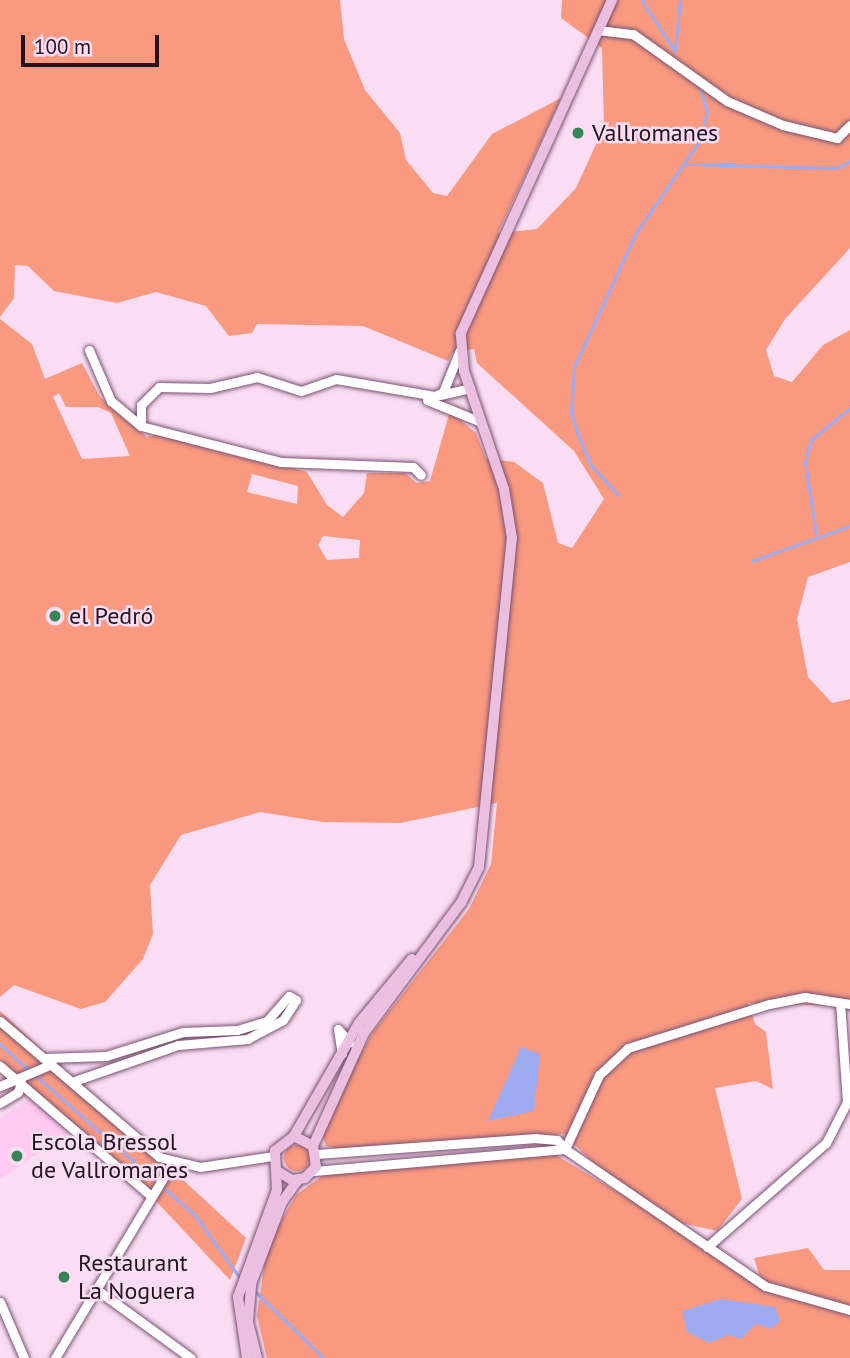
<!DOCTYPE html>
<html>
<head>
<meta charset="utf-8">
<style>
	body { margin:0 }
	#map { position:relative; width:850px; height:1358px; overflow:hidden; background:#faddf2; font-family:"PT Sans",sans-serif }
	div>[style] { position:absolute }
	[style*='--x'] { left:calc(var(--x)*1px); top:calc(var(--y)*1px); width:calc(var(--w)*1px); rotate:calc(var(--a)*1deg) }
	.built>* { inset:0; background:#ffc9f1 }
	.green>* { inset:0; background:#f99980 }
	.round { border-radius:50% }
	.water>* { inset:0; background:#9eabf1 }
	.stream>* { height:2.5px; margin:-1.25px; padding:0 1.25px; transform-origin:1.25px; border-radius:1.25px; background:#9eabf1 }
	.roads { filter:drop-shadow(0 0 2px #7b5272) drop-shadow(0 0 2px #7b5272) }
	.minor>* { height:9px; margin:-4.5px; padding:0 4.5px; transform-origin:4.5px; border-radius:4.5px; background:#fff }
	.major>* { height:10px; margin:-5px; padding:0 5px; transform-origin:5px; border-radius:5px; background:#eabfe0 }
	.dots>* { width:19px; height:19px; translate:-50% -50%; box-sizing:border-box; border:4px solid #faddf2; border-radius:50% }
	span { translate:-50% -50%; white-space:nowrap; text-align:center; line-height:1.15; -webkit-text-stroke:5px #faddf2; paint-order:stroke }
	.poi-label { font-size:24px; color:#241320 }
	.left { translate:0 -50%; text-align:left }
	.scale { position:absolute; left:21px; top:35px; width:138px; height:32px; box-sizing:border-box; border:4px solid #241320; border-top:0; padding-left:9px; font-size:21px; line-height:24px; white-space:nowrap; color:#241320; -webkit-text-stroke:5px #faddf2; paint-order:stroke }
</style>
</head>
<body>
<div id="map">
	<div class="built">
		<div style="clip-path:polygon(31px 1098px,69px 1133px,0 1179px,0 1118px)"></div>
	</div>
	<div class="green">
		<div style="clip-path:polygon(evenodd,0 0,340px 0,344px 39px,365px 90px,400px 133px,406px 160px,433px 193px,447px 196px,492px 134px,561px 98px,498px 233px,537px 229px,576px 188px,604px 127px,602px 48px,561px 18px,562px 0,850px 0,850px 248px,785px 319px,766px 350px,774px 376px,792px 382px,823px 345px,850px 330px,850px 562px,808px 577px,797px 619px,808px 677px,832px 703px,850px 699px,850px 1006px,748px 1003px,755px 1024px,766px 1032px,773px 1089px,756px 1081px,715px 1088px,742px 1199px,717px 1231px,681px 1223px,595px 1165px,564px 1134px,346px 1151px,326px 1146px,322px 1134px,338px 1094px,373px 1032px,469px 909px,491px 864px,497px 803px,400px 823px,323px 822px,260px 812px,181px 835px,150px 885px,153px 934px,143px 959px,105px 1002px,81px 1009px,14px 985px,0 997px,0 319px,32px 344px,45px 379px,82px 363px,100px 397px,147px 437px,165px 433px,307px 472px,327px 505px,343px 517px,364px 493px,367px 473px,406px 473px,416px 483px,430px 481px,450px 411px,476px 433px,486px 459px,514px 462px,543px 483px,558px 543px,572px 548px,604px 499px,574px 451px,477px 363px,474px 349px,453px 352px,448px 361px,363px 326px,257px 324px,252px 333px,229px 336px,206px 306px,156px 292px,117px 303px,54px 291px,28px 266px,15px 265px,14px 298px,0 317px,0 0,59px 393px,66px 407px,98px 407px,111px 413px,130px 456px,82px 459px,53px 397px,59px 393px,0 0,252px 474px,298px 486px,297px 504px,247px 492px,252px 474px,0 0,323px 536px,360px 540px,359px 558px,327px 560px,318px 545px,323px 536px)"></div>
		<div style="clip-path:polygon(0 1011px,246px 1238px,230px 1280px,156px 1201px,0 1060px)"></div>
		<div class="round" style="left:284px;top:1145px;width:26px;height:26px"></div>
		<div style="clip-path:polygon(554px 1154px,760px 1277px,754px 1258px,808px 1248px,824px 1270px,850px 1270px,850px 1358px,267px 1358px,257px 1316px,267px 1246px,296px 1195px,330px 1170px)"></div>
	</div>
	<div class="water">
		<div style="clip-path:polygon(521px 1047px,540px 1054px,534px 1111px,488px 1121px)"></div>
		<div style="clip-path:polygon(721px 1299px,775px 1307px,780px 1321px,771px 1329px,756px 1324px,741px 1339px,729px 1335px,709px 1343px,687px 1332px,682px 1311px)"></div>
	</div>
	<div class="stream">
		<div style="--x:642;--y:0;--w:61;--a:57.1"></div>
		<div style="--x:675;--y:49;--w:49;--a:-84.2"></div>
		<div style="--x:687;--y:164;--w:150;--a:1.5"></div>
		<div style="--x:837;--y:168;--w:15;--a:-28"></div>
		<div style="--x:619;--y:496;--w:41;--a:-133"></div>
		<div style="--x:591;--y:466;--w:30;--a:-113"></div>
		<div style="--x:579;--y:438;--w:26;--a:-108"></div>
		<div style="--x:571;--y:413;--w:46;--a:-86.3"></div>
		<div style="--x:574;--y:367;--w:148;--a:-65.2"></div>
		<div style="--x:636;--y:233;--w:113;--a:-55.5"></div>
		<div style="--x:700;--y:140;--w:29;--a:-76"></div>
		<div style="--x:707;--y:112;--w:22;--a:-106"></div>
		<div style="--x:816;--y:534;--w:73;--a:-98.7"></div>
		<div style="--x:805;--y:462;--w:23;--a:-75"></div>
		<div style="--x:811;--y:440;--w:50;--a:-39.4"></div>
		<div style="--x:752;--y:561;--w:104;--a:-19.7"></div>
		<div style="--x:0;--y:1044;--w:39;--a:42"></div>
		<div style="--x:34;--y:1074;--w:215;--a:41.2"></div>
		<div style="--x:196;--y:1216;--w:77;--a:54.5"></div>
		<div style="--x:254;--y:1290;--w:98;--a:44.2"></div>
	</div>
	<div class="roads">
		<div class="minor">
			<div style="--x:598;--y:30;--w:35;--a:7"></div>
			<div style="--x:633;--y:34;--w:115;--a:35.5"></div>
			<div style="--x:727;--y:101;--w:61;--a:23.2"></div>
			<div style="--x:783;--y:125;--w:56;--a:13.5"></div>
			<div style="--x:837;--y:138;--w:18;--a:-45"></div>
			<div style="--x:89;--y:350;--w:56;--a:66.7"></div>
			<div style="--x:111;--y:401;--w:39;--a:40"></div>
			<div style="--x:141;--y:426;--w:145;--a:14.4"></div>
			<div style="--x:281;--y:462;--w:132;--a:2.2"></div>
			<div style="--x:413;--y:467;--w:11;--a:45"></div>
			<div style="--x:440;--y:395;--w:31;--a:-13"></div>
			<div style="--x:427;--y:400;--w:58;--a:22.2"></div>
			<div style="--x:141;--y:426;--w:21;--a:-90"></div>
			<div style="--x:141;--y:405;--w:25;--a:-45"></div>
			<div style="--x:159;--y:387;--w:51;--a:1.1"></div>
			<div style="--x:210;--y:388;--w:48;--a:-13.2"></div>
			<div style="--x:257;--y:377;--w:46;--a:17.7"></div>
			<div style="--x:301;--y:391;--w:37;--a:-19"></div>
			<div style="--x:336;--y:379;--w:100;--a:9.7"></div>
			<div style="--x:435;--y:396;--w:9;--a:-27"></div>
			<div style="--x:443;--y:392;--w:45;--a:-68"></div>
			<div style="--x:850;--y:1004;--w:46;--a:-171.2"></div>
			<div style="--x:805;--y:997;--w:37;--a:169"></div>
			<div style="--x:769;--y:1004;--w:148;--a:162.7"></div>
			<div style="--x:628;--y:1048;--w:40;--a:137"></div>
			<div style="--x:599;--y:1075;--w:81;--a:114.7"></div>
			<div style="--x:565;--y:1149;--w:242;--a:34.4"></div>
			<div style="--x:765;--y:1286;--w:88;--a:15.8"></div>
			<div style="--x:0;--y:1021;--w:209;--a:40.5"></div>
			<div style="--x:159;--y:1157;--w:42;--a:13.7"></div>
			<div style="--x:200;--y:1167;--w:75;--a:-8.5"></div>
			<div style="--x:338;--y:1029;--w:18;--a:49"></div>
			<div style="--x:338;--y:1029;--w:25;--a:81"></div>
			<div style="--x:44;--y:1058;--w:62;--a:-1.8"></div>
			<div style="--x:106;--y:1056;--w:81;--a:-17.3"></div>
			<div style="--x:183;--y:1032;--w:54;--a:-2.1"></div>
			<div style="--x:237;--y:1030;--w:31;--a:-17"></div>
			<div style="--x:267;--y:1021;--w:33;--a:-49"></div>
			<div style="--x:289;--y:996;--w:8;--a:30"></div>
			<div style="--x:296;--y:1000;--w:24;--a:123"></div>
			<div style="--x:283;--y:1020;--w:40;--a:152"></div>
			<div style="--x:248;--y:1039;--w:70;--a:175.1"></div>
			<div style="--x:178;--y:1045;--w:112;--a:160.8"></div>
			<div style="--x:0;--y:1066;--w:196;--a:40.7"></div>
			<div style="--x:0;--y:1086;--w:56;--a:-22.9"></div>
			<div style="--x:0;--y:1103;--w:21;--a:-31"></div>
			<div style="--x:18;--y:1092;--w:10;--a:-73"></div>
			<div style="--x:314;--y:1171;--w:252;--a:-5"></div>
			<div style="--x:565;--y:1149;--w:12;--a:-132"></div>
			<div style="--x:557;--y:1140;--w:21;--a:-175"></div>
			<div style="--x:536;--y:1138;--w:220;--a:175.8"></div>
			<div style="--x:707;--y:1247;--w:158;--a:-41.2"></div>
			<div style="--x:826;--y:1143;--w:46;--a:-62.9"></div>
			<div style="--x:847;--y:1102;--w:99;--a:-94"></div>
			<div style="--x:96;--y:1289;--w:117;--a:36"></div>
			<div style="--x:0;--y:1302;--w:61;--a:66.8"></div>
			<div style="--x:55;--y:1358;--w:227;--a:-59"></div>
		</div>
		<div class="major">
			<div style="--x:294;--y:1136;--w:130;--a:-60.1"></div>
			<div style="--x:359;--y:1023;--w:83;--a:-50.4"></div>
			<div style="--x:313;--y:1146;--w:124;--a:-65.7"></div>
			<div style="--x:364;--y:1033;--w:162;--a:-53.3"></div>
			<div style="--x:461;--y:903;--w:40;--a:-63.4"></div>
			<div style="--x:479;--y:867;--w:331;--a:-84.3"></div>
			<div style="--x:512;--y:538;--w:50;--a:-99.3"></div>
			<div style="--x:504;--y:489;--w:125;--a:-108.7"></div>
			<div style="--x:464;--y:371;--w:38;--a:-95"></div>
			<div style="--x:461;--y:333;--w:366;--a:-65.6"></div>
			<div style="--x:247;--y:1358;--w:62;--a:-98.4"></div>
			<div style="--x:238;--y:1297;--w:114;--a:-70"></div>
			<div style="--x:277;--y:1190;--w:39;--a:-93"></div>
			<div style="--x:275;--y:1151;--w:24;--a:-38"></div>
			<div style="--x:294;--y:1136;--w:21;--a:28"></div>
			<div style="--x:313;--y:1146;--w:21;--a:82"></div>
			<div style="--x:316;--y:1167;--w:16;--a:135"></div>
			<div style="--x:305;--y:1178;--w:13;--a:171"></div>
			<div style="--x:292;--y:1180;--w:17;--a:-149"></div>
			<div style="--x:257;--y:1358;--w:38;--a:-104"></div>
			<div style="--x:248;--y:1321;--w:37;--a:-85"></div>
			<div style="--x:251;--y:1284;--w:88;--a:-69.3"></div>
			<div style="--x:282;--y:1202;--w:27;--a:-54"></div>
		</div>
	</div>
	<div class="dots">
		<div style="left:578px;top:133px;background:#358657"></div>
		<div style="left:55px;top:616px;background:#358657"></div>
		<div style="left:17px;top:1156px;background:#358657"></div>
		<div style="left:64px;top:1277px;background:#358657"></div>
	</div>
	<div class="poi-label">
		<span class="left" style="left:592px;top:133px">Vallromanes</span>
		<span class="left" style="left:69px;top:616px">el Pedró</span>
		<span class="left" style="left:31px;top:1156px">Escola Bressol<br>de Vallromanes</span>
		<span class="left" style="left:78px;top:1277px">Restaurant<br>La Noguera</span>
	</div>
	<div class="scale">100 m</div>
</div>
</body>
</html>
